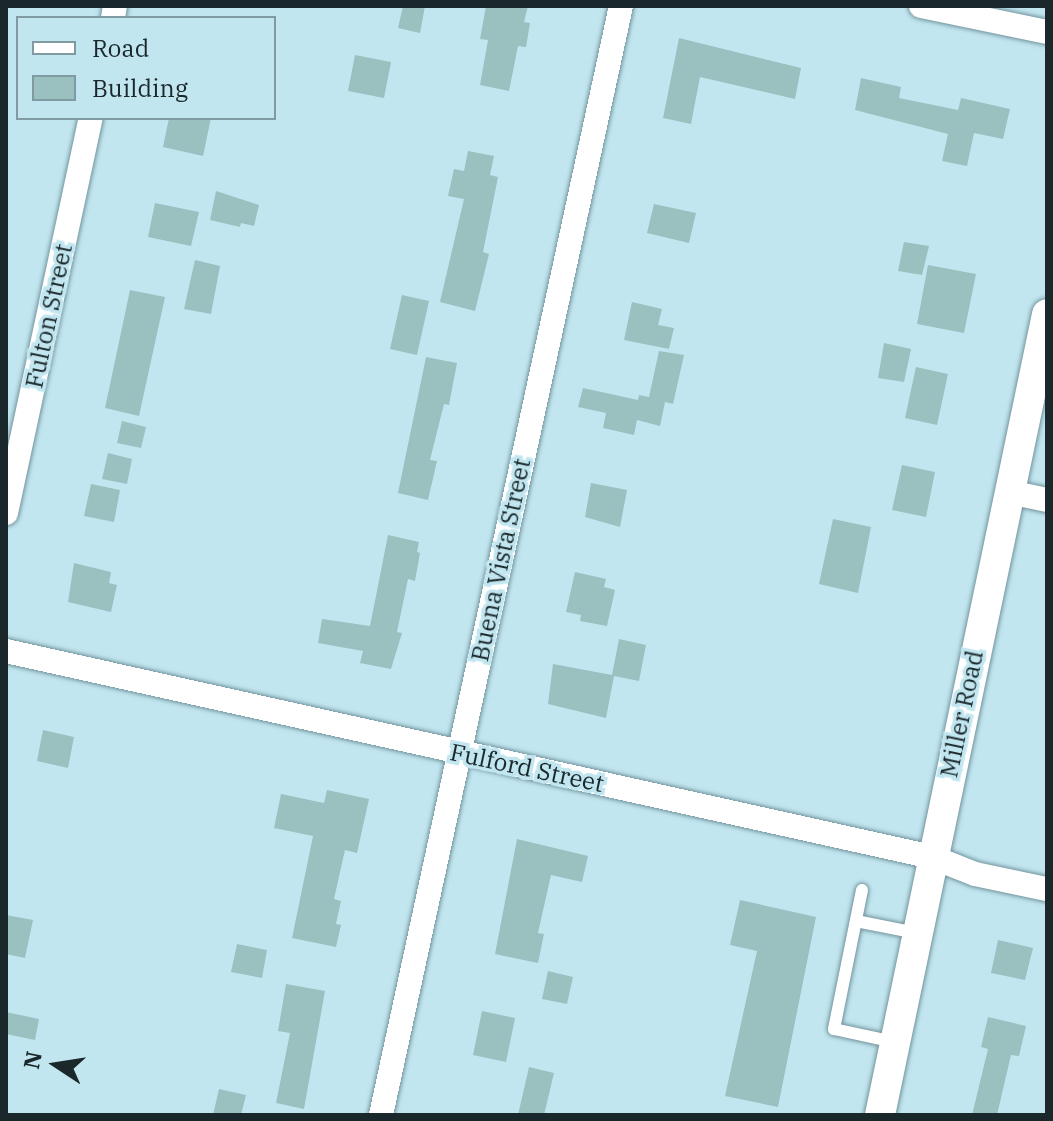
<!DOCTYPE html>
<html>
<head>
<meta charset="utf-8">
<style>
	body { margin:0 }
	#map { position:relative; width:1053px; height:1121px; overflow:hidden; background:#c2e6f0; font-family:"IBM Plex Serif",serif }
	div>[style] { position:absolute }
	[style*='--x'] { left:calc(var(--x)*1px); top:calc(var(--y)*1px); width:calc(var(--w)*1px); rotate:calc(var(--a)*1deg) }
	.building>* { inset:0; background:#9bc0c0 }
	.roads { filter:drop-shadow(0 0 2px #72949d) drop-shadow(0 0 2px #72949d) }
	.service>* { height:12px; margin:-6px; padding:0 6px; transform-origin:6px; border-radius:6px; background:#fff }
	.minor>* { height:24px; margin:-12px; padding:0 12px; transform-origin:12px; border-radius:12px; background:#fff }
	.tertiary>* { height:30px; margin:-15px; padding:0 15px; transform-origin:15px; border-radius:15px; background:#fff }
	span { translate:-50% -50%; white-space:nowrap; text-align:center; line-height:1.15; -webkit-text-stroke:7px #c2e6f0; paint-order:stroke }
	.street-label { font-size:24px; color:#1a272b }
	.frame { position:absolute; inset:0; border:8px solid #1a272b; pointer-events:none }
	.legend { position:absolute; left:16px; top:16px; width:260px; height:104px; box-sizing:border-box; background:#c2e6f0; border:2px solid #7f9aa1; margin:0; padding:10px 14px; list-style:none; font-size:24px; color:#1a272b }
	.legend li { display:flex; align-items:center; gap:16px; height:40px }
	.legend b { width:40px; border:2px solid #7f9aa1 }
	.north { position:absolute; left:16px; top:1025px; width:80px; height:80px; -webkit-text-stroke:6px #c2e6f0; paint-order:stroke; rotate:282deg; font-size:22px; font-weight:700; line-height:32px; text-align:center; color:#1a272b }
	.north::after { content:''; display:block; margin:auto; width:28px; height:36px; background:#1a272b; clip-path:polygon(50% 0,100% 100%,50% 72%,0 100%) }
</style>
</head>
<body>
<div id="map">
	<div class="building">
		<div style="clip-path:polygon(403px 6px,425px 6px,420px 33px,398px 28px)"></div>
		<div style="clip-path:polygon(486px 6px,528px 6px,524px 22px,530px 23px,526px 47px,518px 46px,509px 91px,480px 85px,488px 40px,480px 39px)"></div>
		<div style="clip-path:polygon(679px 38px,801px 68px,795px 99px,700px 77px,691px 124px,663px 118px)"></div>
		<div style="clip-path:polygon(355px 55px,391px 62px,384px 98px,348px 91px)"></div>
		<div style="clip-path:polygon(861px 78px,901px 87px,899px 98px,958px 110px,961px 98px,1010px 109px,1003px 139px,974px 133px,967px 166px,942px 161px,948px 134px,855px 110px)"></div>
		<div style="clip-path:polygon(169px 118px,211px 118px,203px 156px,163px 147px)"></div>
		<div style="clip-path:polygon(468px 151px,494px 156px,490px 175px,498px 177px,483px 252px,489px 254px,475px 311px,440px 302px,464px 199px,448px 196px,454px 169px,464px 171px)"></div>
		<div style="clip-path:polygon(216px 191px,259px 205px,254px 226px,241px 223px,240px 227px,210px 220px)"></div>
		<div style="clip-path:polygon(155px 203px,199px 212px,191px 246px,148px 237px)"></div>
		<div style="clip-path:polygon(654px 204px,696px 213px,689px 243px,647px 233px)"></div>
		<div style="clip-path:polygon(904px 242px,929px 246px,922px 275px,898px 271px)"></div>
		<div style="clip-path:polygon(195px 260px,220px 266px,211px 314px,184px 309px)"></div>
		<div style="clip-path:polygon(928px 265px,976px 274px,964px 333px,917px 324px)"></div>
		<div style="clip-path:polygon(130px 290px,165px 297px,139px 416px,105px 408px)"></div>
		<div style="clip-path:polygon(402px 295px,429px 301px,417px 355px,390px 349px)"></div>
		<div style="clip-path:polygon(632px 302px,662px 309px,658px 325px,674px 328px,669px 349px,624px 340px)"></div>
		<div style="clip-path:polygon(884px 343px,911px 349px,904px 382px,878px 378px)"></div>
		<div style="clip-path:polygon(659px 351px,684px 355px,673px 404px,665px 402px,660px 426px,637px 420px,634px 435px,603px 428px,606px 413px,578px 407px,583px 388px,638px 400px,639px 395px,649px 397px)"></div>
		<div style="clip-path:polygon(426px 357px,457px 363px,449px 405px,444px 404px,430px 460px,437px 461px,428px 500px,398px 493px)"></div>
		<div style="clip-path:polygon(916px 367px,948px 374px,937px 425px,905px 418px)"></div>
		<div style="clip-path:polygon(122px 421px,146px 427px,141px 448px,117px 443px)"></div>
		<div style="clip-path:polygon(108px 453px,132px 459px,127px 484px,102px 479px)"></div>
		<div style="clip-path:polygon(902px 465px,935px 472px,926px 517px,892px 510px)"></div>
		<div style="clip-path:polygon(591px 483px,627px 490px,620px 527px,585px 517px)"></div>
		<div style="clip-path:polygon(91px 484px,120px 490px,114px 522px,84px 516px)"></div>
		<div style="clip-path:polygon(833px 519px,871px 527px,858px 593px,819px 584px)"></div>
		<div style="clip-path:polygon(388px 535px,419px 542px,417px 552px,420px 553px,415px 581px,408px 579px,397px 632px,402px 633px,391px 669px,360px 663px,363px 651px,318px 643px,322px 619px,370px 626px)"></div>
		<div style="clip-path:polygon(74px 563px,111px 572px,109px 583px,117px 585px,111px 612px,68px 602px)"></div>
		<div style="clip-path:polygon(575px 572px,606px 579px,604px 587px,615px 590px,607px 626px,580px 621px,581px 615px,566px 612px)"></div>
		<div style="clip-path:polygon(619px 639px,646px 645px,639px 681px,614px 676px,606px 718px,548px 704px,553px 664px,612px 675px)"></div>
		<div style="clip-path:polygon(43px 730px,74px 737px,68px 768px,37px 761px)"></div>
		<div style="clip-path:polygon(327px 790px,369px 799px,357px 853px,345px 850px,334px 899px,341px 901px,336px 924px,341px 925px,336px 947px,292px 938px,313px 836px,274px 828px,281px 794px,324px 803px)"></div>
		<div style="clip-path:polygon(517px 839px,588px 856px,582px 882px,551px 875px,538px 933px,544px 934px,538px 963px,495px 954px)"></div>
		<div style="clip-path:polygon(740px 900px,816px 917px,778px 1107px,725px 1096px,757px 951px,730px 945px)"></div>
		<div style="clip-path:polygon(6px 915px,33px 920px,25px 958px,6px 954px)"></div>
		<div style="clip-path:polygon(998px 940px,1033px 948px,1025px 980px,991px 973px)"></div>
		<div style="clip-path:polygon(237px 944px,267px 950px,262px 978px,231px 972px)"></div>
		<div style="clip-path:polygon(548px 971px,573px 977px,567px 1004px,542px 999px)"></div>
		<div style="clip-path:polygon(286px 984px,325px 991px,304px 1109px,276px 1103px,290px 1033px,278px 1031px)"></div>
		<div style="clip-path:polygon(482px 1011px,515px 1018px,506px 1062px,473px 1055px)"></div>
		<div style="clip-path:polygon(6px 1012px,39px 1019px,35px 1040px,6px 1034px)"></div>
		<div style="clip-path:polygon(988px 1017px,1026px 1026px,1019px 1056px,1011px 1055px,997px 1115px,972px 1115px,988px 1049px,981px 1047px)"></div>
		<div style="clip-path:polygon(529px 1067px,554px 1073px,544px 1115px,518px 1115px)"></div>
		<div style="clip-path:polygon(219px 1089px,246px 1095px,241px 1115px,213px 1115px)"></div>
	</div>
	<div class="roads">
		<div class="service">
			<div style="--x:862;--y:890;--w:142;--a:101.4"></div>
			<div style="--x:834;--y:1029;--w:61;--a:12.2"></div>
			<div style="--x:856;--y:921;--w:61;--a:11.3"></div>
		</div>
		<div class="minor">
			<div style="--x:921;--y:6;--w:129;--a:11.7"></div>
			<div style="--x:113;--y:18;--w:12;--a:-81"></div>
			<div style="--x:1009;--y:492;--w:39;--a:12"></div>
			<div style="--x:6;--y:513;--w:404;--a:-77.9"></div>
			<div style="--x:6;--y:651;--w:949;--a:12.54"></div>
			<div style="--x:932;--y:857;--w:46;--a:21.6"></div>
			<div style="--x:975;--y:874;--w:74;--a:11.8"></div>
			<div style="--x:381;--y:1115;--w:1135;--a:-77.79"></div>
		</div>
		<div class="tertiary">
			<div style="--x:880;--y:1115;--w:818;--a:-78.22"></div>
		</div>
	</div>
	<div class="street-label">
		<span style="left:49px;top:316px;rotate:-78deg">Fulton Street</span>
		<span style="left:501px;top:560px;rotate:-78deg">Buena Vista Street</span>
		<span style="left:962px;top:714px;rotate:-78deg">Miller Road</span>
		<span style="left:527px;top:768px;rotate:12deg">Fulford Street</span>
	</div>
	<div class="frame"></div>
	<ul class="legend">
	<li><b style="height:10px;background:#fff"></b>Road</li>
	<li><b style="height:22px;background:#9bc0c0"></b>Building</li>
	</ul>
	<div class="north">N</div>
</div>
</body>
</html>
